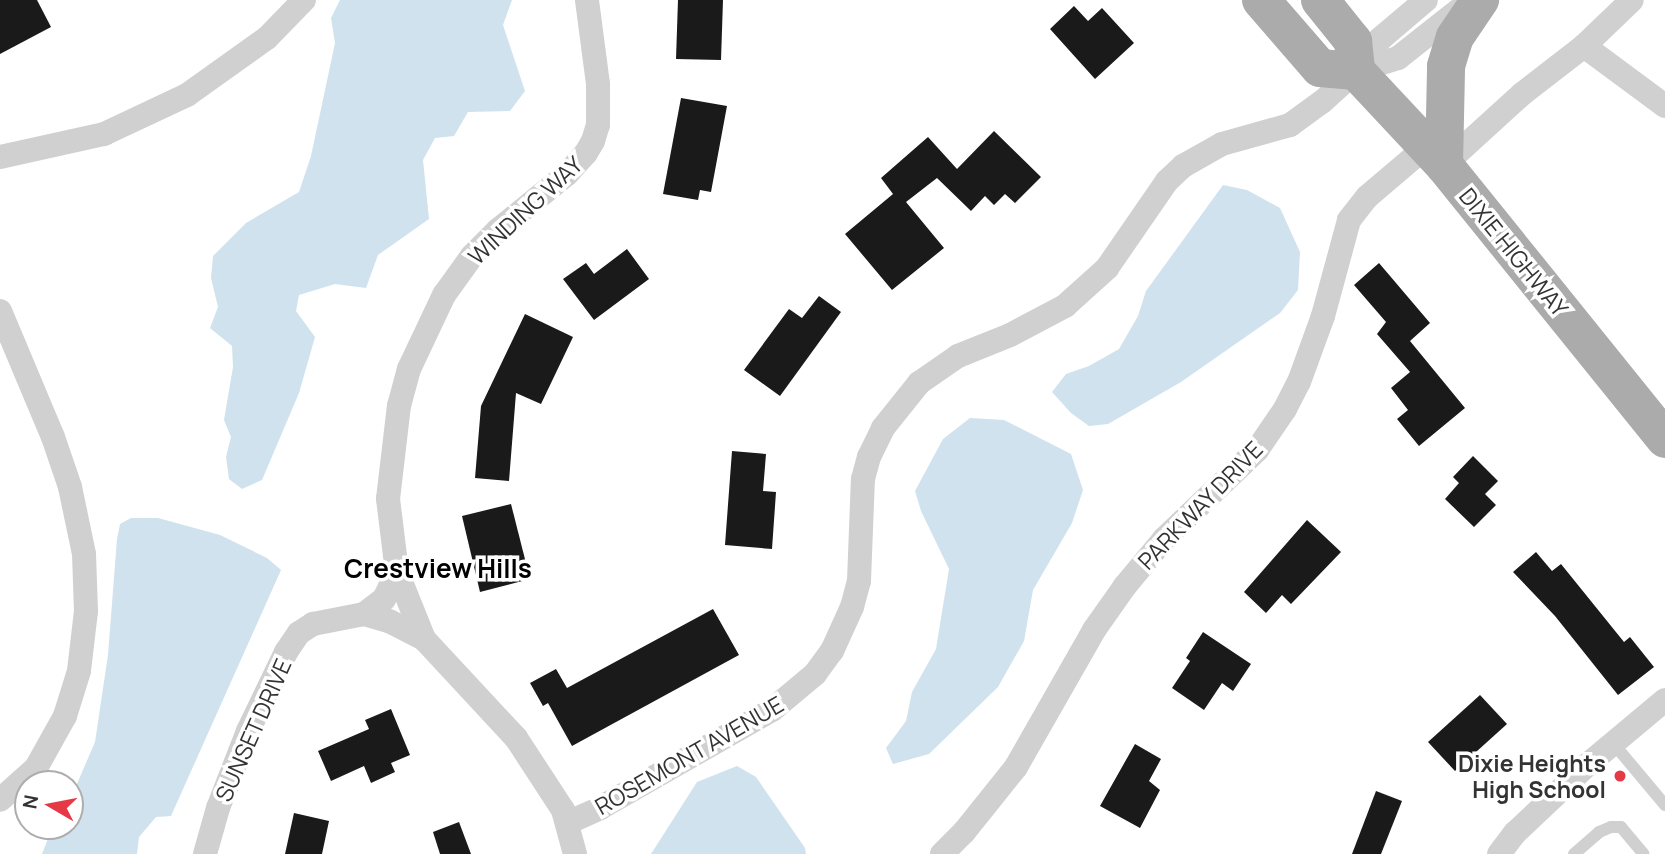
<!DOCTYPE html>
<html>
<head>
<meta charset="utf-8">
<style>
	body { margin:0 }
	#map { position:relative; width:1665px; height:854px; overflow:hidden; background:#fff; font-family:Manrope,sans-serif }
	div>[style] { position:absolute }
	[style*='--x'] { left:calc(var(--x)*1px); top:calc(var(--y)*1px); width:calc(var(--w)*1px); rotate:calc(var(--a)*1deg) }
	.water>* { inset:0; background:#cfe2ee }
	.building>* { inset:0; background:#1a1a1a }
	.lane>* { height:12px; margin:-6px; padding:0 6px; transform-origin:6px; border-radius:6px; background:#d0d0d0 }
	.street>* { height:24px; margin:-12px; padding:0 12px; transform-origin:12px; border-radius:12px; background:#d0d0d0 }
	.primary>* { height:38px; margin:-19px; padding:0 19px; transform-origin:19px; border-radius:19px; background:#ababab }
	.dots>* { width:19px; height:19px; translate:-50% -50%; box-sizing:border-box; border:4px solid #fff; border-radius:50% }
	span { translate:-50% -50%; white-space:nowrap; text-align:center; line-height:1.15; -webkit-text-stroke:7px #fff; paint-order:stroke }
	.street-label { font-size:23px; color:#333 }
	.poi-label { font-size:23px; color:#333; font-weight:700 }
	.right { translate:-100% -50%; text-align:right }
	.quarter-label { font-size:26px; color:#000; font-weight:700 }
	.north { position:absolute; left:14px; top:770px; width:70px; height:70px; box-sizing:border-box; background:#fff; border:2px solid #adadad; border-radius:50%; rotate:280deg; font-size:19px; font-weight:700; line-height:28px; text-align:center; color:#333 }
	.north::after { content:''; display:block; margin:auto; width:24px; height:32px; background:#e63946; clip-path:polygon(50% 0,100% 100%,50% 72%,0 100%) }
</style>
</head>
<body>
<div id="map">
	<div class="water">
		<div style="clip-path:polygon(340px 0,512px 0,503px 25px,525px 91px,510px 111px,468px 112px,454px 136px,435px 138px,423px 160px,429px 219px,378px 255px,366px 288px,335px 284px,299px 295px,296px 311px,315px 337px,299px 393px,262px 480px,242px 489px,229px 479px,226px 457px,231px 437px,224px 420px,233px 367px,232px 346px,210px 328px,218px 307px,211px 278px,213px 256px,246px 223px,299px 192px,311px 156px,335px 43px,331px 18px)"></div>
		<div style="clip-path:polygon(1223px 185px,1247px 190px,1280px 208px,1300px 252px,1298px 290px,1280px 313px,1181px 382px,1108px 424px,1089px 426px,1071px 413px,1052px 392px,1066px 374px,1089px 366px,1119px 349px,1138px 316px,1146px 291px)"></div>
		<div style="clip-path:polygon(970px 418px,1004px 420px,1071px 454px,1083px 490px,1072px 523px,1033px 590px,1024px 641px,998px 687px,929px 754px,893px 764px,886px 748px,906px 721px,912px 692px,936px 649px,949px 569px,921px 511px,915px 491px,943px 439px)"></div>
		<div style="clip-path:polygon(131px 518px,158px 518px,220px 535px,267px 558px,281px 570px,171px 816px,156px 817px,139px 837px,137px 854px,42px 854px,53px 826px,70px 826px,70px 800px,95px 742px,108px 655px,117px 539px,120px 524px)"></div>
		<div style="clip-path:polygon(737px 766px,756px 777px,805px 848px,806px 854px,651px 854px,697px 782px)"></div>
	</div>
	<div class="building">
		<div style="clip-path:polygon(0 0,37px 0,51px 27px,0 54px)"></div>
		<div style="clip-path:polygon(678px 0,723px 0,721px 60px,676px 59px)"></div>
		<div style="clip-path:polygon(1074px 6px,1088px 21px,1102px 8px,1134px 43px,1095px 79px,1050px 29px)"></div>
		<div style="clip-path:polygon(681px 98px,727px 106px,711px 192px,700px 190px,698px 200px,663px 194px)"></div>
		<div style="clip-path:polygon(994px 131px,1041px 177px,1015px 203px,1005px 194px,994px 205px,985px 196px,971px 211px,937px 178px,906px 202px,944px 248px,892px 290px,845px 234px,893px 194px,881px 178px,928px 137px,957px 169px)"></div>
		<div style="clip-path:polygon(627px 249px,649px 279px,594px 320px,563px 279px,586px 263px,594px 274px)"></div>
		<div style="clip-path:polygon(1379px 263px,1430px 323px,1410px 341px,1465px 408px,1419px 446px,1397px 419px,1408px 410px,1391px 388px,1410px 372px,1377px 334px,1386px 322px,1354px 285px)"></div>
		<div style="clip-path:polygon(819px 296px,841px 312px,780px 396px,744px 370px,789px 309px,802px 318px)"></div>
		<div style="clip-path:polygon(525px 314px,573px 337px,541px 404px,516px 393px,509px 481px,475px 478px,481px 406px)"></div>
		<div style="clip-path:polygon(732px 451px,766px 454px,763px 491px,776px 492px,772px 549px,725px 545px)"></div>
		<div style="clip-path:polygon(1473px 456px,1498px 481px,1485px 494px,1496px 505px,1474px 527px,1445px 499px,1459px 483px,1453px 477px)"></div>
		<div style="clip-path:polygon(511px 504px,530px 579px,480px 592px,462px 516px)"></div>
		<div style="clip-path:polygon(1307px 520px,1341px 552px,1291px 604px,1282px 595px,1266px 613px,1244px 592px)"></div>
		<div style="clip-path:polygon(1536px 552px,1552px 571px,1561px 564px,1624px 642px,1630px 637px,1654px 667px,1618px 695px,1555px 616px,1513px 572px)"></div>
		<div style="clip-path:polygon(713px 609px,739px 655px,572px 746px,548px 703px,543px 706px,530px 683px,556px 669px,567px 688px)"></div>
		<div style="clip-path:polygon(1203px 632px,1251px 664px,1233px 691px,1222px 683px,1204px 710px,1172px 688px,1190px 661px,1186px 658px)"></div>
		<div style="clip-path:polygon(1480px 695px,1507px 724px,1455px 771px,1428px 742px)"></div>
		<div style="clip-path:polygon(391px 709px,410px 755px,391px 763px,395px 772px,371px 783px,364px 766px,331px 781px,318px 751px,369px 729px,365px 720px)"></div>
		<div style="clip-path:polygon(1135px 744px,1161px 759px,1149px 781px,1160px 790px,1140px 828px,1100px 806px)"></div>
		<div style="clip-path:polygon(1376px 791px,1402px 801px,1381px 854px,1352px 854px)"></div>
		<div style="clip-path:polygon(294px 813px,329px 821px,322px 854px,285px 854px)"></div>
		<div style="clip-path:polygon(459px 822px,471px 854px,440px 854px,433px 832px)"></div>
	</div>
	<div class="lane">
		<div style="--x:1613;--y:743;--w:81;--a:50"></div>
		<div style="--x:1574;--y:854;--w:33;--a:-41"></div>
		<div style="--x:1599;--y:832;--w:13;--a:-23"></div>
		<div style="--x:1611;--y:827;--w:10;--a:0"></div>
		<div style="--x:1621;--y:827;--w:35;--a:50"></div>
	</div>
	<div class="street">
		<div style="--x:1584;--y:46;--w:101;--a:36.5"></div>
		<div style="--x:1356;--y:71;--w:44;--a:-17.2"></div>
		<div style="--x:1398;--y:58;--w:85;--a:-38.3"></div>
		<div style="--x:0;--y:157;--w:107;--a:-12.5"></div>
		<div style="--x:104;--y:134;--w:92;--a:-25.2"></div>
		<div style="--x:187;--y:95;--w:98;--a:-35.5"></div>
		<div style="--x:267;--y:38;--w:53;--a:-45.8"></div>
		<div style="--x:1444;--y:165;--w:105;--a:-42.3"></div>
		<div style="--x:1522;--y:94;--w:78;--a:-37.7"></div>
		<div style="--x:1584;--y:46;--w:66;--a:-43.8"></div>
		<div style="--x:0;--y:311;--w:137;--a:67.2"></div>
		<div style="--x:53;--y:437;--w:53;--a:71.2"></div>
		<div style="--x:70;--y:487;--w:68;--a:78.2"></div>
		<div style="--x:84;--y:554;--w:57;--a:88"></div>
		<div style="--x:86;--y:611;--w:60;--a:96.7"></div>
		<div style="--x:79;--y:671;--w:47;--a:107.3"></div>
		<div style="--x:65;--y:716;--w:60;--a:119.1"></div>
		<div style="--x:36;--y:768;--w:48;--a:138.4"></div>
		<div style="--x:364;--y:614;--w:25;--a:-37"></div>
		<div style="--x:384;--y:599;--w:30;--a:-64"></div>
		<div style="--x:567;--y:823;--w:36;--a:-24"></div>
		<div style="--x:600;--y:808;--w:198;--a:-29.7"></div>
		<div style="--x:772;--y:710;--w:56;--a:-39.9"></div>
		<div style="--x:815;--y:674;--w:29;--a:-54"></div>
		<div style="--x:832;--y:651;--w:48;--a:-65.6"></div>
		<div style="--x:852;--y:607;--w:27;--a:-75"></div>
		<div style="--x:859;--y:581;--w:102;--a:-87.8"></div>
		<div style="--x:863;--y:479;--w:23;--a:-75"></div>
		<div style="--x:869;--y:457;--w:32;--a:-64"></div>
		<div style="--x:883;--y:428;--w:58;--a:-51.3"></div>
		<div style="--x:919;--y:383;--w:47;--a:-34.7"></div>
		<div style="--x:958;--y:356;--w:56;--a:-22"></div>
		<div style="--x:1010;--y:335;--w:62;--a:-27.8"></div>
		<div style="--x:1065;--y:306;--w:57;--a:-42.1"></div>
		<div style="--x:1107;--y:268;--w:106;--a:-55.4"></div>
		<div style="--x:1167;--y:181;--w:22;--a:-43"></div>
		<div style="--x:1183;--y:166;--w:45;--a:-29.4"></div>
		<div style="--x:1222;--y:144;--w:71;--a:-15.6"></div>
		<div style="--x:1290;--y:125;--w:39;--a:-36"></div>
		<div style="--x:1322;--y:102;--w:46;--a:-42.4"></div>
		<div style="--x:1356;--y:71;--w:40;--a:-53"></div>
		<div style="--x:1380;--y:39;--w:60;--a:-40.3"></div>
		<div style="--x:205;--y:854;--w:48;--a:-74.2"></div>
		<div style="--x:218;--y:808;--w:83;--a:-68.7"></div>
		<div style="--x:248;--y:731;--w:88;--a:-64.3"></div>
		<div style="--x:286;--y:652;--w:23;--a:-56"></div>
		<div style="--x:299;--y:633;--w:17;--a:-33"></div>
		<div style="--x:313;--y:624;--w:52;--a:-11.1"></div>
		<div style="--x:364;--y:614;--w:26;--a:16"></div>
		<div style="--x:389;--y:621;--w:39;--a:27"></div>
		<div style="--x:575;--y:854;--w:46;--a:-105.3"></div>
		<div style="--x:563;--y:810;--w:86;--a:-123.1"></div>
		<div style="--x:516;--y:738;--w:135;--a:-132.9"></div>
		<div style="--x:424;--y:639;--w:72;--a:-111.9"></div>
		<div style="--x:397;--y:572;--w:74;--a:-97"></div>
		<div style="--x:388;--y:499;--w:94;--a:-83.3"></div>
		<div style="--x:399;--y:406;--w:38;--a:-75"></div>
		<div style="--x:409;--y:369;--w:82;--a:-64.7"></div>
		<div style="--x:444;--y:295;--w:48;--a:-54.3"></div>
		<div style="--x:472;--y:256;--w:37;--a:-45"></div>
		<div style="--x:498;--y:230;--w:89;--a:-39.1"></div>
		<div style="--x:567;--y:174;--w:28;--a:-48"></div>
		<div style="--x:586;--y:153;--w:14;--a:-60"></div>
		<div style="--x:593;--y:141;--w:17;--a:-73"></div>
		<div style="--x:598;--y:125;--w:41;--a:-90"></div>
		<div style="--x:598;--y:84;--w:85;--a:-97.5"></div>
		<div style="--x:942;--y:854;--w:31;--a:-45"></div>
		<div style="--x:964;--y:832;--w:83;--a:-51.3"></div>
		<div style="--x:1016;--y:767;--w:158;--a:-60.3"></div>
		<div style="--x:1094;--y:630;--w:54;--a:-54.8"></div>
		<div style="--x:1125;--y:586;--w:61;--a:-50.3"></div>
		<div style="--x:1164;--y:539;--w:129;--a:-43.7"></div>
		<div style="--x:1257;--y:450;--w:50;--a:-55.7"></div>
		<div style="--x:1285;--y:409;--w:30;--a:-63"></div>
		<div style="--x:1299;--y:382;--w:70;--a:-70"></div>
		<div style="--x:1323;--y:316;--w:99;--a:-74.8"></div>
		<div style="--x:1349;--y:220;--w:29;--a:-52"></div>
		<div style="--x:1367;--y:197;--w:79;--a:-40.4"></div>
		<div style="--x:1499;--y:854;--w:26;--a:-53"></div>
		<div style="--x:1515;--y:833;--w:98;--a:-43.3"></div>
		<div style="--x:1586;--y:766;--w:103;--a:-39.9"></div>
	</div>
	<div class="primary">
		<div style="--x:1261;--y:0;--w:90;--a:49.1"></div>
		<div style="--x:1320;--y:68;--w:36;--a:5"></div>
		<div style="--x:1320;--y:0;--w:53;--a:51.2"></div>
		<div style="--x:1353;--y:41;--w:30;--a:84"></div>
		<div style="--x:1356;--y:71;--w:129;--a:46.9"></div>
		<div style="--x:1444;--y:165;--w:352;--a:51.1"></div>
		<div style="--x:1444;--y:165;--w:99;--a:-88.8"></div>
		<div style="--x:1446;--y:66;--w:30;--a:-73"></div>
		<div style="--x:1455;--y:37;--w:45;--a:-56"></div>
	</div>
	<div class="dots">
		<div style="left:1620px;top:776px;background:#e63946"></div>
	</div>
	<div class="street-label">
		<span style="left:525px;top:210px;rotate:-43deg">WINDING WAY</span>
		<span style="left:1514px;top:252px;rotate:51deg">DIXIE HIGHWAY</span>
		<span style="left:1200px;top:505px;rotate:-46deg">PARKWAY DRIVE</span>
		<span style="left:253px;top:730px;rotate:-66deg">SUNSET DRIVE</span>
		<span style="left:689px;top:755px;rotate:-30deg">ROSEMONT AVENUE</span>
	</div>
	<div class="poi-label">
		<span class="right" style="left:1606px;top:776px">Dixie Heights<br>High School</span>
	</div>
	<div class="quarter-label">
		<span style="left:438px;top:569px">Crestview Hills</span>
	</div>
	<div class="north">N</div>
</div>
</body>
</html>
